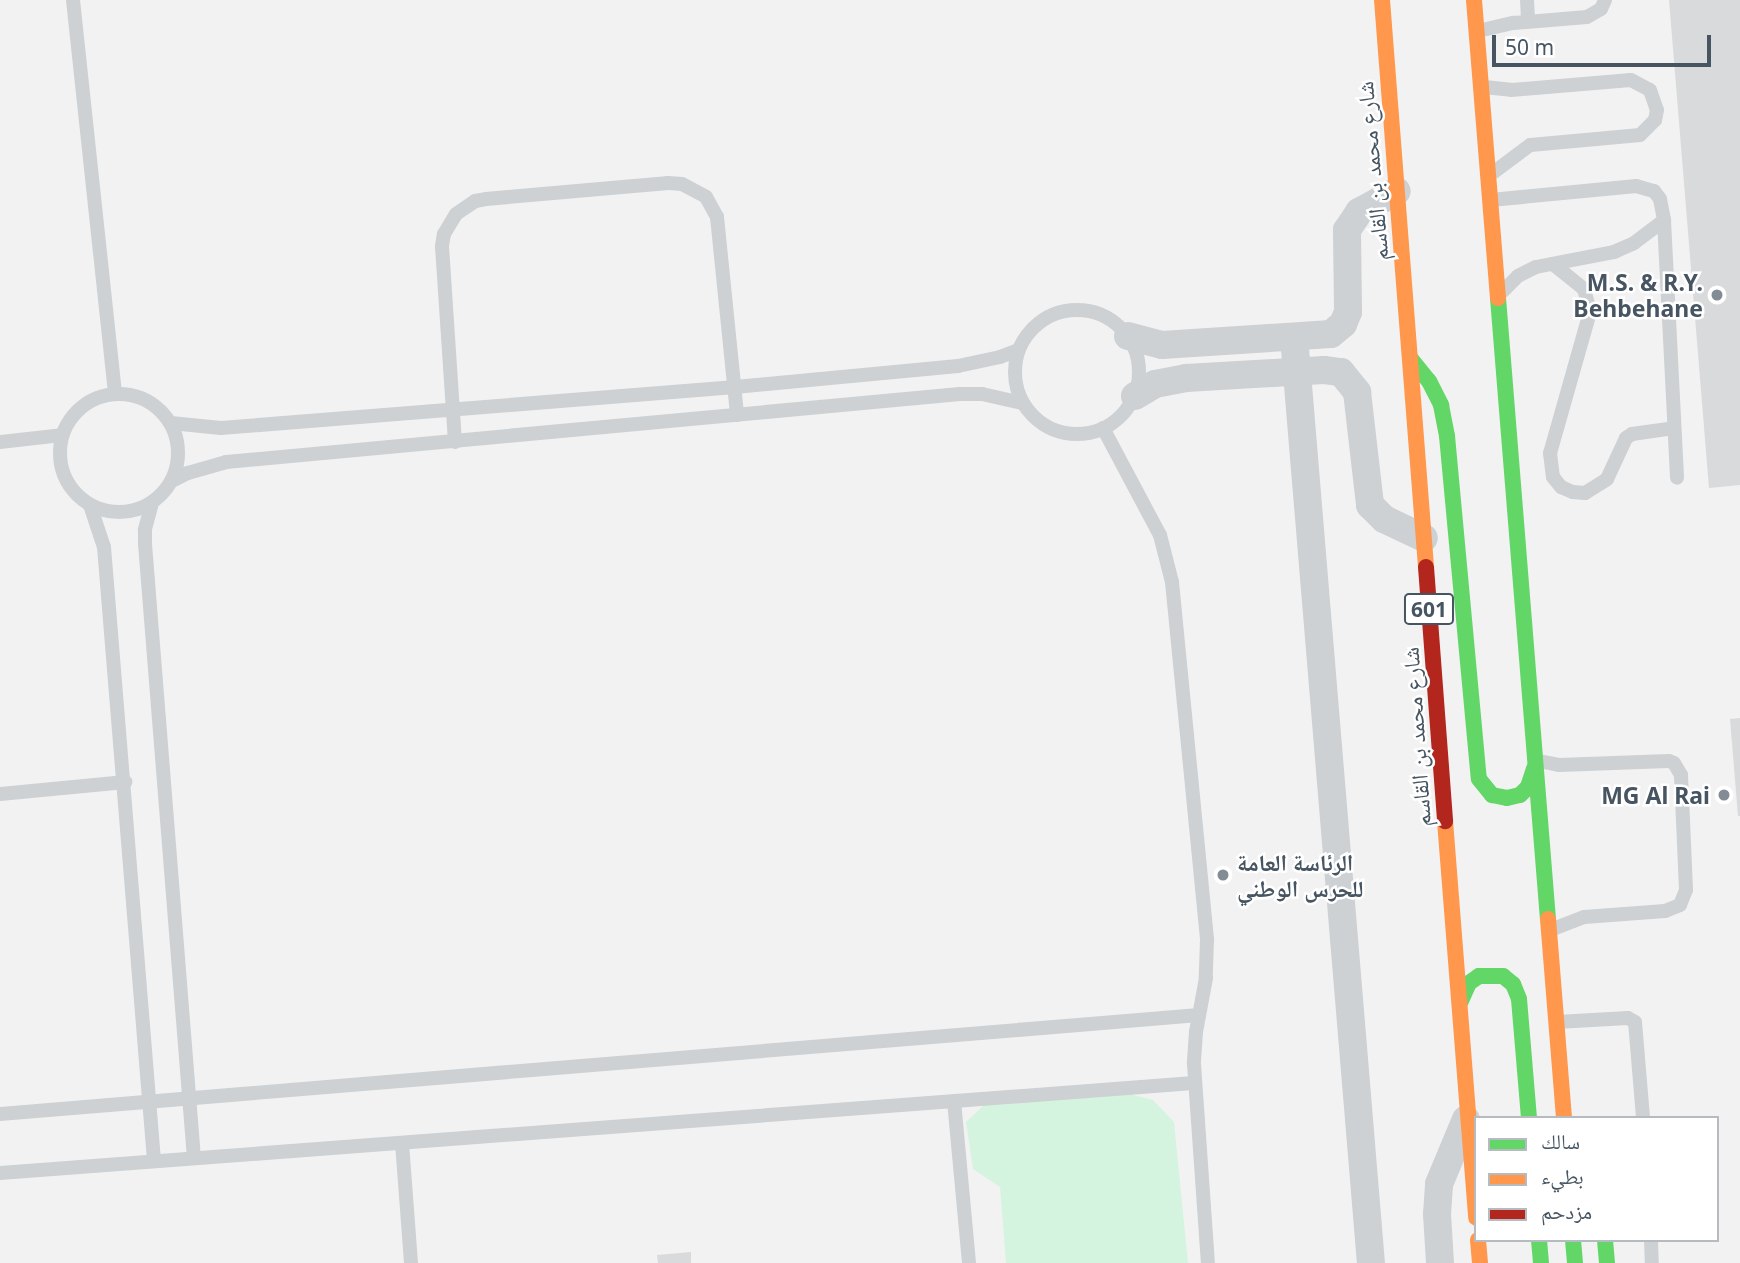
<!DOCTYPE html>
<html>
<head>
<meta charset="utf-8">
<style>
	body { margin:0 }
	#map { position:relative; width:1740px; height:1263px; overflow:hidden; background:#f3f2f2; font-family:"Noto Sans","Noto Naskh Arabic",sans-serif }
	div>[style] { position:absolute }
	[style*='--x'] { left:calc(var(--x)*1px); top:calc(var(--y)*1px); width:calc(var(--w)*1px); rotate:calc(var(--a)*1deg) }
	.green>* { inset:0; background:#d4f4e0 }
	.building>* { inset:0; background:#d9dadc }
	.lane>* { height:14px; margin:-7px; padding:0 7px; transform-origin:7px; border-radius:7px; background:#cdd1d3 }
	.lane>.ring { margin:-7px; padding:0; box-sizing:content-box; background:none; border:14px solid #cdd1d3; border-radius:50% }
	.street>* { height:28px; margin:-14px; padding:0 14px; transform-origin:14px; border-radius:14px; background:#cdd1d3 }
	.fast>* { height:16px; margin:-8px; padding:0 8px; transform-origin:8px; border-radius:8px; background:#63d668 }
	.slow>* { height:16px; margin:-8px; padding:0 8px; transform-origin:8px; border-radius:8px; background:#ff974d }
	.jam>* { height:16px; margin:-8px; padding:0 8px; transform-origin:8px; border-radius:8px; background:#b3261e }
	.dots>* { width:19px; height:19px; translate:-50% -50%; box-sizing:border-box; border:4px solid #fff; border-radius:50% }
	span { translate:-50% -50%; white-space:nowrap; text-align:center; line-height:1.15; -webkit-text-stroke:5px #fff; paint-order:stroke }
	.shield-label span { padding:2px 5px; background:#fff; border:2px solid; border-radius:5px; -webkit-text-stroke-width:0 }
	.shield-label { font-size:21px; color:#465561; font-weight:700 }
	.street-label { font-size:23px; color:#465561 }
	.poi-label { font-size:23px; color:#465561; font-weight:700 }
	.right { translate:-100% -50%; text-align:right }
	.left { translate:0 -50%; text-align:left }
	.legend { position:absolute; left:1474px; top:1116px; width:245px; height:126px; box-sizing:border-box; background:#fff; border:2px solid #b5bbc0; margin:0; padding:9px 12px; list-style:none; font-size:21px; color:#465561 }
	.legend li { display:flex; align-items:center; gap:14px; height:35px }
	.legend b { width:35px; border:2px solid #b5bbc0 }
	.scale { position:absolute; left:1492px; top:35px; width:219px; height:32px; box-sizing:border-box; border:4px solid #465561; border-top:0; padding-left:9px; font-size:21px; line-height:24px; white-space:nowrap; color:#465561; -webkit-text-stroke:5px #fff; paint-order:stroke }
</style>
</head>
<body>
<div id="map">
	<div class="green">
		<div style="clip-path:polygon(1130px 1094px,1153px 1100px,1174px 1122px,1188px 1263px,1006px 1263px,1000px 1187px,973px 1169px,966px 1122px,986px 1103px)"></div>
	</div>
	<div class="building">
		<div style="clip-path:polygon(1669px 0,1740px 0,1740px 485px,1709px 488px)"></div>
		<div style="clip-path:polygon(1740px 718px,1740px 816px,1738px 816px,1730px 719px)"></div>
		<div style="clip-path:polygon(691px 1252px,691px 1263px,658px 1263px,657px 1255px)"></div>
	</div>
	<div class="lane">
		<div style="--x:73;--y:0;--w:396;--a:83.9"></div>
		<div style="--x:1527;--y:0;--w:21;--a:87"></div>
		<div style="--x:1478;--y:31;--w:37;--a:-13"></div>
		<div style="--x:1514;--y:23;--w:73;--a:-4.7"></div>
		<div style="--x:1587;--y:17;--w:16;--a:-30"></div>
		<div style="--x:1601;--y:9;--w:10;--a:-66"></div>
		<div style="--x:1484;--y:87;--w:27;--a:6"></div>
		<div style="--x:1511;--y:90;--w:120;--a:-4.8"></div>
		<div style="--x:1631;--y:80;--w:21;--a:28"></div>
		<div style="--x:1650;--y:90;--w:21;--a:71"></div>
		<div style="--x:1657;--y:110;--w:10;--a:101"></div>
		<div style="--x:1655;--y:120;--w:21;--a:135"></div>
		<div style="--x:1640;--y:135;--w:110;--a:174.8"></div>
		<div style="--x:1530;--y:145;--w:45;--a:143.1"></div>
		<div style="--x:1491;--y:200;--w:146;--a:-5.5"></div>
		<div style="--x:1636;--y:186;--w:19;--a:16"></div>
		<div style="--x:1654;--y:191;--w:10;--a:53"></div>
		<div style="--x:1660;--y:199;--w:21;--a:79"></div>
		<div style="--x:1664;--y:220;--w:258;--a:87.1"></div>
		<div style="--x:1553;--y:264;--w:40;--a:39"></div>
		<div style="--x:1584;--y:289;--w:24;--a:75"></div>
		<div style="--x:1590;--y:312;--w:147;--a:105.8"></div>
		<div style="--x:1550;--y:453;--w:24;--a:83"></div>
		<div style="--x:1553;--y:477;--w:13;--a:51"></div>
		<div style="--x:1561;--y:487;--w:13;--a:23"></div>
		<div style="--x:1573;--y:492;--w:12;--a:5"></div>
		<div style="--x:1585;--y:493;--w:26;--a:-32"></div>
		<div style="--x:1607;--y:479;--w:45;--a:-65.1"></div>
		<div style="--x:1626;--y:438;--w:7;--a:-34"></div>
		<div style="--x:1632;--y:434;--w:42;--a:-8.1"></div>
		<div style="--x:1503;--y:291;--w:21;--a:-45"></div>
		<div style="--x:1518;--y:276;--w:20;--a:-27"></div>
		<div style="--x:1536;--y:267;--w:79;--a:-10.9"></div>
		<div style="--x:1614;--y:252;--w:22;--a:-24"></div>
		<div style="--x:1634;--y:243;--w:38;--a:-37"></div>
		<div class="ring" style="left:1015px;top:310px;width:110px;height:110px"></div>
		<div class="ring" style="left:60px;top:394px;width:104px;height:104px"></div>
		<div style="--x:171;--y:423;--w:50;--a:5.7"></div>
		<div style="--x:221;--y:428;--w:516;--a:-4.56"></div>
		<div style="--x:735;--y:387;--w:224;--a:-5.4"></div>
		<div style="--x:958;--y:366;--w:43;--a:-12.1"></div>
		<div style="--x:1000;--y:357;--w:19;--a:-21"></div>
		<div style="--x:1103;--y:428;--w:121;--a:62"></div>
		<div style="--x:1160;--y:535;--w:49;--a:75.7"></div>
		<div style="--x:1172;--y:582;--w:360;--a:84.4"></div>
		<div style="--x:1207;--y:940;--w:38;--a:92"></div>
		<div style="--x:1206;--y:978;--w:55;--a:100.5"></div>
		<div style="--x:1196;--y:1032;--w:32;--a:94"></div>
		<div style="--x:1194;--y:1064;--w:199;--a:86"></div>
		<div style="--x:0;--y:442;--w:62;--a:-6.4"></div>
		<div style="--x:455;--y:442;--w:196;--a:-93.8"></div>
		<div style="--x:442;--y:246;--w:12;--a:-81"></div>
		<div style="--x:444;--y:234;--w:23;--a:-59"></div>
		<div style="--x:456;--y:214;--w:23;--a:-34"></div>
		<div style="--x:475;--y:201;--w:11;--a:-10"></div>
		<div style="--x:486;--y:199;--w:183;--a:-5"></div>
		<div style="--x:668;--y:183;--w:14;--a:4"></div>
		<div style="--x:682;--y:184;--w:27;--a:28"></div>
		<div style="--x:706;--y:197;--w:23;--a:61"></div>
		<div style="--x:717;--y:217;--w:199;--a:84.2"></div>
		<div style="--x:172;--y:481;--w:18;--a:-27"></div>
		<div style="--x:188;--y:473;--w:40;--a:-16"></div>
		<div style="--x:226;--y:462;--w:737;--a:-5.29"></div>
		<div style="--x:960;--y:394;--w:22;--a:0"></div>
		<div style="--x:982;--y:394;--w:41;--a:12.7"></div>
		<div style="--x:152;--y:503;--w:28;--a:105"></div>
		<div style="--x:145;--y:530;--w:14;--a:90"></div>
		<div style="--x:145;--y:544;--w:616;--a:85.44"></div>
		<div style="--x:90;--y:505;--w:44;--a:71.6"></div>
		<div style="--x:104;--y:547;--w:616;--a:85.34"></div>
		<div style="--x:1539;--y:761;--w:20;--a:11"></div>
		<div style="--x:1559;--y:765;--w:110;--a:-2.1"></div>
		<div style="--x:1669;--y:761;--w:5;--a:22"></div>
		<div style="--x:1674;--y:763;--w:14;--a:60"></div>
		<div style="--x:1681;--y:775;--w:115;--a:87.5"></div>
		<div style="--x:1686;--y:890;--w:16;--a:112"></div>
		<div style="--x:1680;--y:905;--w:16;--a:158"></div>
		<div style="--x:1665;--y:911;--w:81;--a:175.8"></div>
		<div style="--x:1584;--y:917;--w:34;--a:159"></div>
		<div style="--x:0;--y:794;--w:126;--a:-5.5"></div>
		<div style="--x:1557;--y:1022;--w:71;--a:-3.2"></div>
		<div style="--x:1628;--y:1018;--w:8;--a:30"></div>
		<div style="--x:1635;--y:1022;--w:96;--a:85.2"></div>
		<div style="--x:954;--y:1101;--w:163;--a:84.7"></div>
		<div style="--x:0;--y:1114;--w:1203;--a:-4.72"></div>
		<div style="--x:402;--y:1143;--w:120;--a:85.7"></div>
		<div style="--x:0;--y:1173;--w:1197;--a:-4.31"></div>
		<div style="--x:1651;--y:1240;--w:23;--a:88"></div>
	</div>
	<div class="street">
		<div style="--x:1128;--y:336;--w:35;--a:15"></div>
		<div style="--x:1162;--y:345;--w:169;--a:-3.7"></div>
		<div style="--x:1331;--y:334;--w:16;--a:-40"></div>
		<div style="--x:1343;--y:324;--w:13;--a:-67"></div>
		<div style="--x:1348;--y:312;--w:82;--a:-90.7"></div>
		<div style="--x:1347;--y:230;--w:22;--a:-56"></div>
		<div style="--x:1359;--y:212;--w:43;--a:-28.9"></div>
		<div style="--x:1294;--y:337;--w:929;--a:85.25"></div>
		<div style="--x:1135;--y:396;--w:23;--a:-31"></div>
		<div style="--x:1155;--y:384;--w:32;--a:-11"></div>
		<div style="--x:1186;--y:378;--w:138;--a:-3.3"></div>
		<div style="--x:1324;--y:370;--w:17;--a:7"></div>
		<div style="--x:1341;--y:372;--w:26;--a:51"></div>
		<div style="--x:1357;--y:392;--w:114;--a:83.4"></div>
		<div style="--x:1370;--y:505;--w:20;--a:45"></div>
		<div style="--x:1384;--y:519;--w:44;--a:25.4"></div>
		<div style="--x:1440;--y:1263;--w:49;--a:-93.5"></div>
		<div style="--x:1437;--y:1214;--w:30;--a:-86"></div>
		<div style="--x:1439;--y:1184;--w:70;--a:-67.4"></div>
	</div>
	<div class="fast">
		<div style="--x:1498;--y:298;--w:623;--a:85.4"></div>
		<div style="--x:1411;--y:359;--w:28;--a:51"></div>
		<div style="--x:1429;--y:381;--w:27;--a:63"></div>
		<div style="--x:1441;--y:405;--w:32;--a:79"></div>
		<div style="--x:1447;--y:436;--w:344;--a:84.7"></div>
		<div style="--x:1479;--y:779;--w:21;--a:51"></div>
		<div style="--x:1492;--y:795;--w:15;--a:11"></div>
		<div style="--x:1507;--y:798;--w:13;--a:-13"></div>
		<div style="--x:1520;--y:795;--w:11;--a:-45"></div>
		<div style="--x:1528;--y:787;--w:19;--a:-72"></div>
		<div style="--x:1460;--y:1003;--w:22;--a:-66"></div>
		<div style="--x:1469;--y:983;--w:12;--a:-35"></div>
		<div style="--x:1479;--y:976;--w:24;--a:0"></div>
		<div style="--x:1503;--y:976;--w:13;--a:39"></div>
		<div style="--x:1513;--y:984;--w:16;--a:68"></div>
		<div style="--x:1519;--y:999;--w:119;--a:85.2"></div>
		<div style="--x:1539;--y:1240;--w:23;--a:85"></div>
		<div style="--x:1573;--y:1240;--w:23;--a:85"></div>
		<div style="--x:1605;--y:1240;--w:23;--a:85"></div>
	</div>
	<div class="slow">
		<div style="--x:1382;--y:0;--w:569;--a:85.56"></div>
		<div style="--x:1474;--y:0;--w:299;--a:85.4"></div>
		<div style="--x:1445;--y:821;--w:398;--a:85.5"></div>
		<div style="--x:1548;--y:919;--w:200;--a:85.4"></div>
		<div style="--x:1478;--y:1240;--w:23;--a:85"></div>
	</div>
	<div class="jam">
		<div style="--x:1426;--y:567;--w:255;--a:85.7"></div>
	</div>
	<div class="dots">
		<div style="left:1717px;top:295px;background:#838c94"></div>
		<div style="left:1724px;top:795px;background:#838c94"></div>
		<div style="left:1223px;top:875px;background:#838c94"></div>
	</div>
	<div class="shield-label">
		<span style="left:1429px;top:609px">601</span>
	</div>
	<div class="street-label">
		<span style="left:1372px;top:171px;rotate:-95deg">شارع محمد بن القاسم</span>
		<span style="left:1416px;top:737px;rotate:-94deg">شارع محمد بن القاسم</span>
	</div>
	<div class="poi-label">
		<span class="right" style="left:1703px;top:295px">M.S. &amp; R.Y.<br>Behbehane</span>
		<span class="right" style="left:1710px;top:795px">MG Al Rai</span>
		<span class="left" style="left:1237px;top:875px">الرئاسة العامة<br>للحرس الوطني</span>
	</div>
	<ul class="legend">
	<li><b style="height:9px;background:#63d668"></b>سالك</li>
	<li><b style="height:9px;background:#ff974d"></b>بطيء</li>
	<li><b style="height:9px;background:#b3261e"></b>مزدحم</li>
	</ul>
	<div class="scale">50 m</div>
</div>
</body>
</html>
